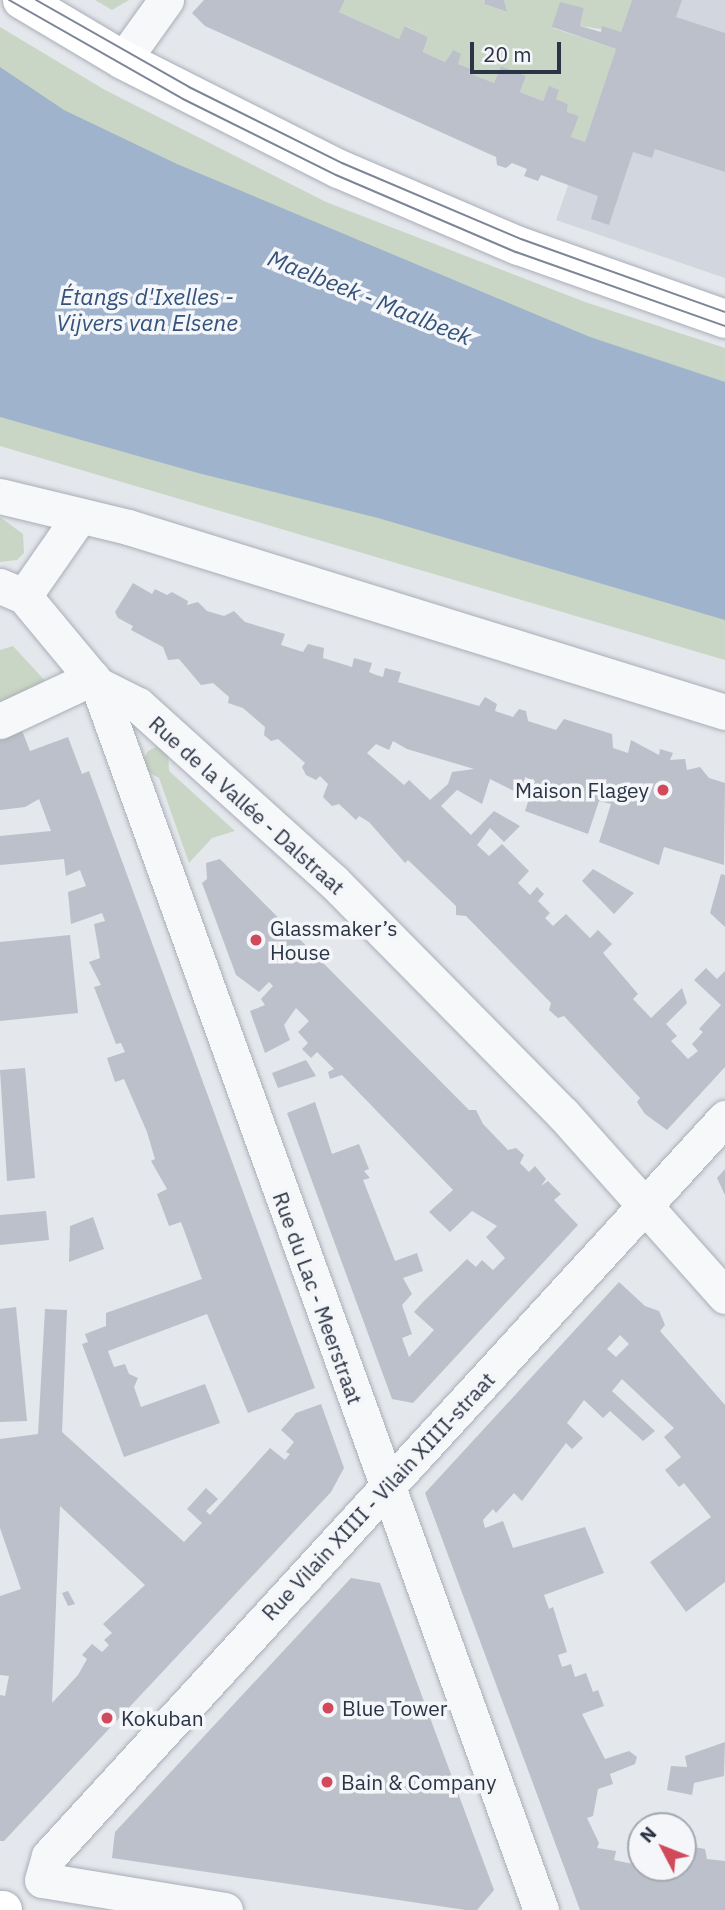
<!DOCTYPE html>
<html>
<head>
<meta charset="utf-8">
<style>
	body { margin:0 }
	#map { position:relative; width:725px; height:1910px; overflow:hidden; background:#e4e7ec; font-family:"IBM Plex Sans",sans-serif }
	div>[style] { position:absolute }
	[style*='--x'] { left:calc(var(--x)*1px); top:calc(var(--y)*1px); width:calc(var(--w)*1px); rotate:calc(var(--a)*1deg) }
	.built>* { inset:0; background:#d2d6de }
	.green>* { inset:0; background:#c9d6c5 }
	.water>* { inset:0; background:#9fb4cc }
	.building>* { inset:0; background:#bbc0ca }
	.roads { filter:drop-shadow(0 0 2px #a9aeb7) drop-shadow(0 0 2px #a9aeb7) }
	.street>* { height:35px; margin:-17.5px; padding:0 17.5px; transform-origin:17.5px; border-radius:17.5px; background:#f7f8fa }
	.secondary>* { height:38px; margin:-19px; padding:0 19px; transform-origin:19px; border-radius:19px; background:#fff }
	.tram>* { height:2px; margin:-1px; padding:0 1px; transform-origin:1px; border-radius:1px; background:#7d8696 }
	.dots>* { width:19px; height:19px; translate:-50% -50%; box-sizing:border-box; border:4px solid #f4f6f9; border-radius:50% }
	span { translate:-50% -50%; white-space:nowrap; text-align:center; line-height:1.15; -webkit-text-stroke:7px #f4f6f9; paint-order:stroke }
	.poi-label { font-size:21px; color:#2b3445 }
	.right { translate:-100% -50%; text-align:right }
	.left { translate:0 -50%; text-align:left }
	.street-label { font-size:21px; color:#2b3445 }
	.water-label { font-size:23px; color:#34527a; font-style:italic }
	.north { position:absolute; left:627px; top:1812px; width:70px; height:70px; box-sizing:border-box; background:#f4f6f9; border:2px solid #a4a8b1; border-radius:50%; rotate:312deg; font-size:19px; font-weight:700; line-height:28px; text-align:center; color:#2b3445 }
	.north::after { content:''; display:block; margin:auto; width:24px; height:32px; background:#d1495b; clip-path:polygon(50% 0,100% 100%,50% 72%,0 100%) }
	.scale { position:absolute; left:470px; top:42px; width:91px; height:32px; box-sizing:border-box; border:4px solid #2b3445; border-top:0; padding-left:9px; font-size:21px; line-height:24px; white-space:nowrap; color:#2b3445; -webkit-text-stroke:5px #f4f6f9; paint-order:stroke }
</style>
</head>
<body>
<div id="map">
	<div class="built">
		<div style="clip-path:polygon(633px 0,725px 0,725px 278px,556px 220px)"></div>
	</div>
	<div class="green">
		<div style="clip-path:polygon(95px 0,129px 0,112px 10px)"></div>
		<div style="clip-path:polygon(345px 0,485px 0,484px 4px,506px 12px,504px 0,632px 0,621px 32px,580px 26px,584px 8px,560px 3px,553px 28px,616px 49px,585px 142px,571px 137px,579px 116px,567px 112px,568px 104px,556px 99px,558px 90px,549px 87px,543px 101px,520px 92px,526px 76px,501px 66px,494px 83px,469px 73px,471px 69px,458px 64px,460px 54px,452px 51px,445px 62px,423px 52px,428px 37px,406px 26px,399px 39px,339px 12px)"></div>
		<div style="clip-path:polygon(0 27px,105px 90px,326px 202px,585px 302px,725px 348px,725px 660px,0 446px)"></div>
		<div style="clip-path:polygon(0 517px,23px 534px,24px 553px,17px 560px,0 562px)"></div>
		<div style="clip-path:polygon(13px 646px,47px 683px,0 706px,0 650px)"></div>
		<div style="clip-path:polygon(156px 747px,168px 749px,169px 771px,235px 831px,212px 838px,189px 863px,159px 778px,139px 766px,148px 751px)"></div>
	</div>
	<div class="water">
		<div style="clip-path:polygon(0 67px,64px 110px,177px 164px,590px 337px,725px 382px,725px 620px,378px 518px,198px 473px,0 417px)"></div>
	</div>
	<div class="building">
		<div style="clip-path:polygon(204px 0,345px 0,339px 12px,399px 39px,405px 26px,428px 37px,423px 52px,445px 62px,453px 50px,461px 54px,458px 64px,471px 69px,469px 73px,494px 83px,501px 66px,526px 76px,520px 92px,543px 101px,549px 86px,559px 90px,556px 99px,568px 104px,567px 112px,579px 116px,571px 137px,585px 142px,616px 49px,552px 27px,560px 2px,584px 8px,580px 26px,601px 32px,602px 26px,621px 32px,632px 0,682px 0,676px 17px,725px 33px,725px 172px,655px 149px,652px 158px,633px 152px,609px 225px,591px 219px,598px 196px,541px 175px,538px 181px,524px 176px,527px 169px,512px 163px,506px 168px,497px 165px,496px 157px,205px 26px,192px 13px)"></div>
		<div style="clip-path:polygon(485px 0,504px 0,507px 12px,484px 4px)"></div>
		<div style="clip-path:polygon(evenodd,133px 583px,152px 594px,155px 589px,167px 595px,172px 592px,188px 601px,187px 605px,198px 602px,207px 611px,224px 616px,234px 611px,245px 622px,285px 634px,281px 645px,303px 652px,308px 644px,324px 648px,323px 658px,352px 667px,354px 658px,372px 663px,369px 672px,376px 675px,383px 677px,385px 668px,401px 672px,398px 682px,479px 706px,485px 697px,497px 704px,495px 711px,513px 717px,519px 709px,526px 711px,528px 721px,556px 730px,564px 719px,612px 734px,613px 748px,628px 753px,631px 740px,659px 755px,660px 749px,673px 753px,670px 760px,685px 759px,687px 770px,700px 767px,709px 778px,725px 783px,724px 865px,664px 847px,659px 865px,599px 842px,611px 804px,599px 801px,588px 834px,525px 811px,535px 781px,525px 777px,520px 794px,490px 779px,482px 804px,457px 790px,441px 806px,471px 835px,494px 811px,520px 826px,504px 842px,490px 828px,477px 845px,489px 856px,502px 844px,529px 871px,518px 883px,530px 895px,537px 887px,544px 894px,538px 901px,550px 913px,545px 918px,553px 926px,566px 914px,590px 938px,598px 930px,612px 944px,603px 953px,638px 994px,633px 999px,651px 1018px,682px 988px,687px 1003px,666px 1024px,677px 1036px,671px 1041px,688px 1059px,698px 1051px,692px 1044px,703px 1032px,699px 1029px,721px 1005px,694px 980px,706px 968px,717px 979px,725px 971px,725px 1067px,667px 1130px,645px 1114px,637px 1102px,640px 1098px,564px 1016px,558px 1018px,549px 1010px,551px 1003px,466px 916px,456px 915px,456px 906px,408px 860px,405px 863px,369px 822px,359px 816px,356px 820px,339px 804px,332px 806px,323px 797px,328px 784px,320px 776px,316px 780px,306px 775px,302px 767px,305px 763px,278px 739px,271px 741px,264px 735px,265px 727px,243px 708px,228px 703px,229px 697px,213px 683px,201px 685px,179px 659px,168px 660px,163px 647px,131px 630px,133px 626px,118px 618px,115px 612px,133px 583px,393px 741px,407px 749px,474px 769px,452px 772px,448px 784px,430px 800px,409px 780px,404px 785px,367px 753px,376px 744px,389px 750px,393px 741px)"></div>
		<div style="clip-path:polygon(21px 728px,30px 751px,68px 737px,82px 774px,89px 771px,315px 1388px,248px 1413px,207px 1314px,108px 1351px,114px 1367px,125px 1364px,129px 1374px,138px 1378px,134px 1387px,141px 1407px,205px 1384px,220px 1423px,124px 1457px,82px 1344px,88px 1342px,85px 1334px,106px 1326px,106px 1313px,202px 1279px,181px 1222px,169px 1226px,157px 1194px,167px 1189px,151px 1161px,155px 1159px,147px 1132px,124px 1079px,115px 1082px,107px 1058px,125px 1052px,121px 1043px,116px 1044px,94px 987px,101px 985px,89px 962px,100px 958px,94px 924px,105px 921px,102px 913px,71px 924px,68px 892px,86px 886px,80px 870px,66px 876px,64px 859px,0 865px,0 836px,51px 831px,39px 799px,25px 807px,0 810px,0 735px)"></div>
		<div style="clip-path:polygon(220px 859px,469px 1110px,476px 1110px,483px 1124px,508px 1150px,516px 1148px,524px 1155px,520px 1163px,529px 1172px,535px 1166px,546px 1179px,541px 1186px,548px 1181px,561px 1194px,554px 1200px,578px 1225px,413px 1403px,392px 1399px,287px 1113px,315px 1102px,332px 1154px,359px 1144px,369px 1169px,364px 1171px,370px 1178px,363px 1180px,395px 1261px,417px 1253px,423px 1271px,403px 1278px,412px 1294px,402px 1305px,412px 1334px,402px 1338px,409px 1357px,434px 1330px,414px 1312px,423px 1302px,467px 1259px,476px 1267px,482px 1260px,493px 1270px,505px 1258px,486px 1237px,497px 1226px,472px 1211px,450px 1232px,429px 1212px,453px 1190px,342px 1075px,330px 1079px,328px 1072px,334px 1069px,317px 1052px,311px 1058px,302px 1049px,308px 1043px,298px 1032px,309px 1021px,296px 1008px,284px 1025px,290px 1040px,265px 1053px,250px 1011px,265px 1005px,261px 999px,273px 986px,269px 982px,259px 992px,236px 975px,202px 883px,207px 879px,206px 863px)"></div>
		<div style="clip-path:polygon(593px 869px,634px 893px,614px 914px,582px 881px)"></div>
		<div style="clip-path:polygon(721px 874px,725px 875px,725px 927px,710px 913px)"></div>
		<div style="clip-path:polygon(70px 935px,78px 1013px,0 1021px,0 942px)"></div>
		<div style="clip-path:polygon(306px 1060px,316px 1076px,278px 1088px,272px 1073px)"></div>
		<div style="clip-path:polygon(25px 1068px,35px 1178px,7px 1181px,0 1070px)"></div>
		<div style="clip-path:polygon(725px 1169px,725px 1195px,717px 1178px)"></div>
		<div style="clip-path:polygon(46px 1211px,49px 1240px,0 1245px,0 1215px)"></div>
		<div style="clip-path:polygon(93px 1217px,104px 1249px,69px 1262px,70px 1226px)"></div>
		<div style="clip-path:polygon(evenodd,619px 1282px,645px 1306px,659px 1311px,665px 1325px,660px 1331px,725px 1405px,725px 1582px,686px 1612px,650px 1562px,711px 1517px,684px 1483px,679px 1487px,665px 1470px,681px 1457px,664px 1437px,674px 1428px,622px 1379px,612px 1391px,655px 1431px,643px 1441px,610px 1411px,603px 1418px,584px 1400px,567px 1423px,583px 1438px,572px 1449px,566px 1443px,522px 1501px,514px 1493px,496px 1513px,493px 1509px,483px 1520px,485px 1528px,503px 1521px,513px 1548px,585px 1527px,604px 1573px,544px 1595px,549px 1609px,553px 1607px,567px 1652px,558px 1655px,562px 1667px,571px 1664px,575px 1677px,586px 1673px,593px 1692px,598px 1690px,604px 1706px,582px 1714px,605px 1759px,629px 1751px,637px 1757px,635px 1764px,610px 1774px,613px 1784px,598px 1789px,593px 1816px,587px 1818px,599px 1843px,597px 1848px,616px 1851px,614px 1860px,675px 1873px,676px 1868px,683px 1868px,683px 1845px,705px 1849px,707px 1859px,725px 1861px,725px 1910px,580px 1910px,425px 1493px,619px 1282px,620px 1335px,629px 1344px,616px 1357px,607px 1349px,620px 1335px)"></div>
		<div style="clip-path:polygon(16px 1307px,27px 1421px,0 1422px,0 1309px)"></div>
		<div style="clip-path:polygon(evenodd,45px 1309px,67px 1310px,62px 1432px,184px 1542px,202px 1523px,187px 1509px,206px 1488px,218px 1499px,206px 1511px,210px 1515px,270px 1448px,285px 1460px,290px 1454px,286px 1452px,294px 1442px,281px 1430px,296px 1413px,321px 1404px,344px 1468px,331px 1492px,4px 1841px,0 1841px,0 1695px,5px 1696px,9px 1676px,0 1675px,0 1596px,21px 1589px,0 1528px,0 1439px,38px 1434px,45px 1309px,60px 1506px,145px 1585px,103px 1624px,112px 1633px,104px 1640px,109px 1645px,102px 1652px,92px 1644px,82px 1655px,87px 1659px,78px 1675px,52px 1703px,60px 1506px)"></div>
		<div style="clip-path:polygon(351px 1578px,380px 1583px,494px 1890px,477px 1910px,466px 1910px,112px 1858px,115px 1832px)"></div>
		<div style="clip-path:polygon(68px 1591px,75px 1604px,68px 1606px,62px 1593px)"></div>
		<div style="clip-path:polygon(725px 1742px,724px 1776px,694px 1783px,692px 1795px,667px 1790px,671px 1766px,687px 1767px,685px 1756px)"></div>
	</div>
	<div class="roads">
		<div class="street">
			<div style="--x:123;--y:60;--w:74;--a:-54.4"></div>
			<div style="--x:0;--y:496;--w:132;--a:13.6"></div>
			<div style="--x:128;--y:527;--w:625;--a:17.22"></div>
			<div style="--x:0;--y:586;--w:26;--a:23"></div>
			<div style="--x:24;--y:596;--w:116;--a:50.3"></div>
			<div style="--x:98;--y:685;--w:45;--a:26.6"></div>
			<div style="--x:138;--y:705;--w:263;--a:42.1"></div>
			<div style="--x:333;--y:881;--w:327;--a:45.4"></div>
			<div style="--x:563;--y:1114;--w:244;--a:48.3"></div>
			<div style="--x:24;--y:596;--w:96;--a:-55.2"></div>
			<div style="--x:98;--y:685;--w:1303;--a:70.12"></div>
			<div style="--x:0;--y:721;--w:102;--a:-25.1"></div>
			<div style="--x:225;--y:1910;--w:185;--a:-170.7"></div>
			<div style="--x:42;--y:1880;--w:25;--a:-74"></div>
			<div style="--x:49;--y:1856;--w:1001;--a:-47.51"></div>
		</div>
		<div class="secondary">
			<div style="--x:22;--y:0;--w:117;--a:30.7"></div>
			<div style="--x:123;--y:60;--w:242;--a:26.8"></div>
			<div style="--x:339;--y:169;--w:196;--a:23.2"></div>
			<div style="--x:519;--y:246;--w:219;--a:19.5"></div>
			<div style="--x:0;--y:1910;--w:3;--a:0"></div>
		</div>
	</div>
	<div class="tram">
		<div style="--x:9;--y:0;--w:200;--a:29.6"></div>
		<div style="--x:183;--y:99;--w:171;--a:26.4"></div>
		<div style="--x:336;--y:175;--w:196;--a:23.2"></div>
		<div style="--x:516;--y:252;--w:222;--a:19.5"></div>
		<div style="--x:36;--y:0;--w:176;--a:29.6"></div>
		<div style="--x:189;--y:87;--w:171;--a:26.4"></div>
		<div style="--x:342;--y:163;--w:194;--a:23"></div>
		<div style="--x:521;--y:239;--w:217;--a:19.7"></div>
	</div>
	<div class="dots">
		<div style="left:663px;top:790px;background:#d1495b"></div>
		<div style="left:256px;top:940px;background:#d1495b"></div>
		<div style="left:328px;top:1708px;background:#d1495b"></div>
		<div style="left:107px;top:1718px;background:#d1495b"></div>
		<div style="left:327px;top:1782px;background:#d1495b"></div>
	</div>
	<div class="poi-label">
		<span class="right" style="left:649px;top:790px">Maison Flagey</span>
		<span class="left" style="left:270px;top:940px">Glassmaker’s<br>House</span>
		<span class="left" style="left:342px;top:1708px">Blue Tower</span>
		<span class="left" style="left:121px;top:1718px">Kokuban</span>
		<span class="left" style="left:341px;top:1782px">Bain &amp; Company</span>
	</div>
	<div class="street-label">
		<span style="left:247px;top:805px;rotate:42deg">Rue de la Vallée - Dalstraat</span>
		<span style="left:318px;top:1298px;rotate:70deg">Rue du Lac - Meerstraat</span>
		<span style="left:378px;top:1496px;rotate:-47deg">Rue Vilain XIIII - Vilain XIIII-straat</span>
	</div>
	<div class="water-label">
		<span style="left:147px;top:309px">Étangs d'Ixelles -<br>Vijvers van Elsene</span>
		<span style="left:370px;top:297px;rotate:22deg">Maelbeek - Maalbeek</span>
	</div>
	<div class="north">N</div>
	<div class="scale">20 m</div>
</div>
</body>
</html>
